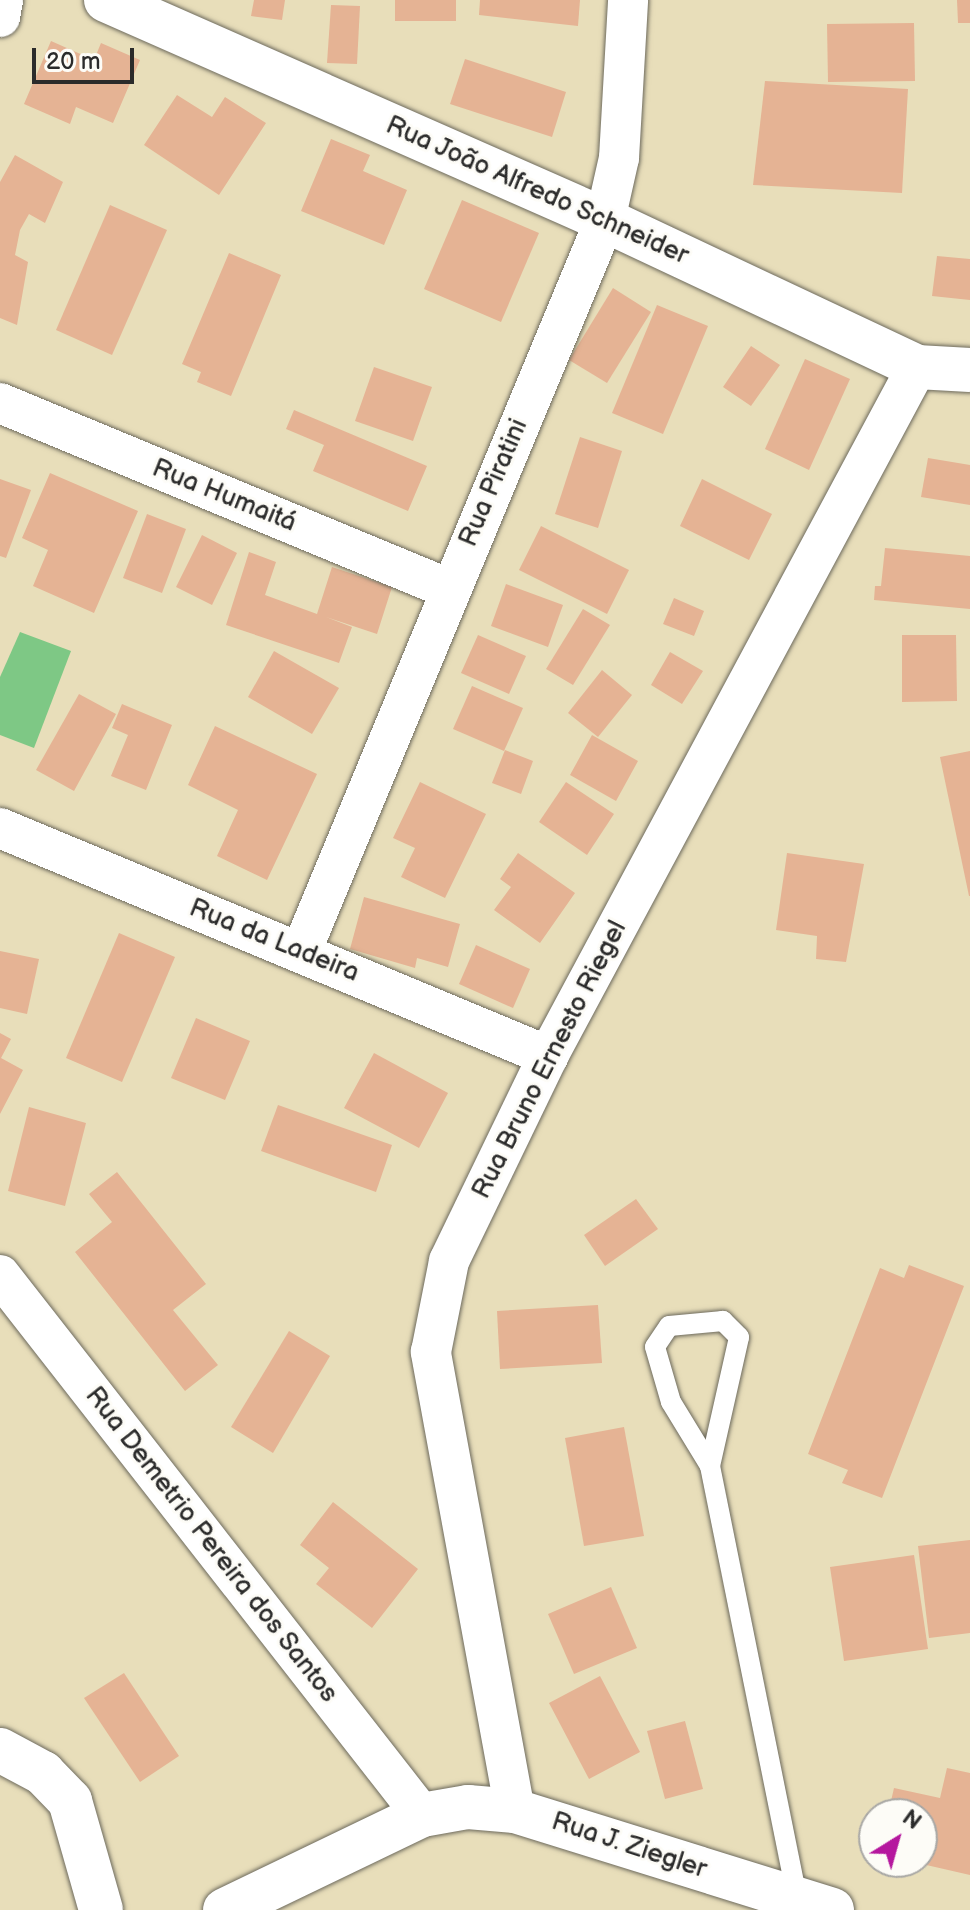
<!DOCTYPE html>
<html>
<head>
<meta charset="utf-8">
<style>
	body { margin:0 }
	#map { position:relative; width:970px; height:1910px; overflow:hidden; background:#e8deba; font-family:"Balsamiq Sans",sans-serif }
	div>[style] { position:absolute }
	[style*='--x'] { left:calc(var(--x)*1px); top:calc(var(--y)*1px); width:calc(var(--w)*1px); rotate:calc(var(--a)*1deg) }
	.green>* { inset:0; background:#7ec885 }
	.building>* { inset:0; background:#e5b394 }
	.roads { filter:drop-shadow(0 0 2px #6d6a5d) drop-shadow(0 0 2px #6d6a5d) }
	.service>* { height:20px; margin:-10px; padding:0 10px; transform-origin:10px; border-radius:10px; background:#fff }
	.minor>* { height:40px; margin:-20px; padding:0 20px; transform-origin:20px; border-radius:20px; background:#fff }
	.tertiary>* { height:44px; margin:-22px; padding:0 22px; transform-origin:22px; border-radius:22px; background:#fff }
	span { translate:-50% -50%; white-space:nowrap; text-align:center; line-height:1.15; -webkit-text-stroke:6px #fdfcf7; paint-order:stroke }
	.street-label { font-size:26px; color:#2b2b2b }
	.north { position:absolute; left:858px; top:1798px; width:80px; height:80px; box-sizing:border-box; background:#fdfcf7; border:2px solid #a9a8a5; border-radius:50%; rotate:37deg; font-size:22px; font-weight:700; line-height:32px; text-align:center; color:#2b2b2b }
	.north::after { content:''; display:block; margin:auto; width:28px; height:36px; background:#b5179e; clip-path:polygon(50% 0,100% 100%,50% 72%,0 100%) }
	.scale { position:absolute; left:32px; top:48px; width:102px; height:36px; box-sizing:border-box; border:4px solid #2b2b2b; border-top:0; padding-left:10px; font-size:24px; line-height:28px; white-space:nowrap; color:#2b2b2b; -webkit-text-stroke:6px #fdfcf7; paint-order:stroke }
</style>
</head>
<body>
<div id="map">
	<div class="green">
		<div style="clip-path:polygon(20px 632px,71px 651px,34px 748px,0 735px,0 677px)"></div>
	</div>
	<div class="building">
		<div style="clip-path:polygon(254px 0,285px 0,282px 20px,251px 16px)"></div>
		<div style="clip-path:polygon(395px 0,456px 0,456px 21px,395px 21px)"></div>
		<div style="clip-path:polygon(480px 0,580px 0,578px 26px,479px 15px)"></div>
		<div style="clip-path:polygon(957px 0,970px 0,970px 23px,958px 23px)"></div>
		<div style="clip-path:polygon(331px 5px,360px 6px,357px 64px,327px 63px)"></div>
		<div style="clip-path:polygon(914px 23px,915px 81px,828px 82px,827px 24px)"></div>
		<div style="clip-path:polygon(51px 41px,94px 60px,101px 43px,140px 60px,113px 123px,76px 107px,70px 124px,24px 104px)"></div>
		<div style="clip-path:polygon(465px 59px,566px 92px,552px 137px,450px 104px)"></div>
		<div style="clip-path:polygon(765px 81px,908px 89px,902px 193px,753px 185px)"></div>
		<div style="clip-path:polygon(177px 95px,212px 117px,225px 97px,266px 123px,219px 195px,144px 145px)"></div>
		<div style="clip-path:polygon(331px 139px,370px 155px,363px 171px,407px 190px,384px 245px,301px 211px)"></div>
		<div style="clip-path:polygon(15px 155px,63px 182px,45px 223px,29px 214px,20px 230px,15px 255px,28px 262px,17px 325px,0 318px,0 182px)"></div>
		<div style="clip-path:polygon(462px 200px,539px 233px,501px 322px,424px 289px)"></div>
		<div style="clip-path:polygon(110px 205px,167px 230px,112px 355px,56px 330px)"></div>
		<div style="clip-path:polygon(229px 253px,281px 275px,231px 396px,197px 382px,201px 372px,182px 364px)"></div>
		<div style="clip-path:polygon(937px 256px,970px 259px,970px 300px,932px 296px)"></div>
		<div style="clip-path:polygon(613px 288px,651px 312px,607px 383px,569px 360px)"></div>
		<div style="clip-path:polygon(657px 305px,708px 326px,663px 434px,612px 413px)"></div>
		<div style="clip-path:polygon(751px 346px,780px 365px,751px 406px,723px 387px)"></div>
		<div style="clip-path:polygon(805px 359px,850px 379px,809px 470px,765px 449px)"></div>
		<div style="clip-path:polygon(374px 367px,432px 387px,413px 441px,355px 421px)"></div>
		<div style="clip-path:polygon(294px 410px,427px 466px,408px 511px,313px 471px,324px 445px,286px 429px)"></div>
		<div style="clip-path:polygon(580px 437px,622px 451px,598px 528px,555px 514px)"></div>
		<div style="clip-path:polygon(928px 458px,970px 465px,970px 505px,921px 497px)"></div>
		<div style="clip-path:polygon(50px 473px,138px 511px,94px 613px,33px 586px,48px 550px,22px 538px)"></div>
		<div style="clip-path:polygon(0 479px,31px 490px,6px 558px,0 556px)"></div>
		<div style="clip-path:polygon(702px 479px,772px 514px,749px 560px,680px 526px)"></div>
		<div style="clip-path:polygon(147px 514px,186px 529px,162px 593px,123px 578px)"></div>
		<div style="clip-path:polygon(541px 526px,629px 570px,607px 614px,519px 570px)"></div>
		<div style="clip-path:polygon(202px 535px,237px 553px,212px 605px,176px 587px)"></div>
		<div style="clip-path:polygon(885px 548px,970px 556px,970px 609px,874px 600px,875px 586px,881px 586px)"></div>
		<div style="clip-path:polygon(249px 552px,276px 562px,265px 595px,317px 614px,332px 567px,392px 587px,377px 634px,326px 617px,352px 627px,339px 663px,226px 625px)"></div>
		<div style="clip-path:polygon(506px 584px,563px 605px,548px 647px,491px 626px)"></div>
		<div style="clip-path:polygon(674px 598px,704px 611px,694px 636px,663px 624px)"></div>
		<div style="clip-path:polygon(583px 609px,610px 625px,573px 685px,546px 669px)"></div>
		<div style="clip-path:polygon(478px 635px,526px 656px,509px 694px,461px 673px)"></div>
		<div style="clip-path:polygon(902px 635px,956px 635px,957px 701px,902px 702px)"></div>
		<div style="clip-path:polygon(274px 651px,339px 688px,312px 734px,248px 697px)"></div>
		<div style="clip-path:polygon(670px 652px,703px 671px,682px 704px,651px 685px)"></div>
		<div style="clip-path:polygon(602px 670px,632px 695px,598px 737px,568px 713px)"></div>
		<div style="clip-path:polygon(472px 686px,523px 708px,504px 751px,453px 729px)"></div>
		<div style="clip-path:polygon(79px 694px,116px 714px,74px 791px,36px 770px)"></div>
		<div style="clip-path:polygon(122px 704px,172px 725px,146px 790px,111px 776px,128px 735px,112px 728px)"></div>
		<div style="clip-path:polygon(215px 726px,317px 774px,267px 880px,217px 856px,238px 810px,188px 785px)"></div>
		<div style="clip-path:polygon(592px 735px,638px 761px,616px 801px,570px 775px)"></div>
		<div style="clip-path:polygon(505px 750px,533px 761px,521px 794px,492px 783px)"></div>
		<div style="clip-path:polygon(970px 751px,970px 896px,969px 896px,940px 757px)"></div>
		<div style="clip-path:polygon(420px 782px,486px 814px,445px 898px,401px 877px,415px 848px,393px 838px)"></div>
		<div style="clip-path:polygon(566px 782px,614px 814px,587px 855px,539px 822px)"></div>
		<div style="clip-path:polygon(518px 853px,575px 893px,540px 943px,494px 910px,511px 887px,500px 879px)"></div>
		<div style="clip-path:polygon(787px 853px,864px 864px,846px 962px,816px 959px,817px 936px,776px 930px)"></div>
		<div style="clip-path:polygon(364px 897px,460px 924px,448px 967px,417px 958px,415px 968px,350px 949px)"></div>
		<div style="clip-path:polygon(119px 933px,175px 957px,122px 1082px,66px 1058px)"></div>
		<div style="clip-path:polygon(476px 945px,530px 969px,513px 1008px,459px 984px)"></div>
		<div style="clip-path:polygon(0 951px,39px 959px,27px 1014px,0 1008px)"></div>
		<div style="clip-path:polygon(196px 1018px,250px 1041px,225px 1100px,171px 1078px)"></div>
		<div style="clip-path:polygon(0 1033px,11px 1039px,1px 1058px,23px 1070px,0 1114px)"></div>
		<div style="clip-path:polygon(374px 1053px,448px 1093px,419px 1148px,344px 1108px)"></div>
		<div style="clip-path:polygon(278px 1105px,392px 1145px,376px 1192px,261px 1151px)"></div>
		<div style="clip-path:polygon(29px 1107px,86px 1123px,65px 1206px,8px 1191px)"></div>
		<div style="clip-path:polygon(117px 1172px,206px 1284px,173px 1310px,218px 1365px,185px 1391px,75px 1252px,112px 1222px,89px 1194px)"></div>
		<div style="clip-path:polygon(636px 1199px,658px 1229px,605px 1266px,584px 1235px)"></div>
		<div style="clip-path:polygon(909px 1265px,964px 1286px,882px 1498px,842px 1483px,848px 1470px,808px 1454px,880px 1268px,904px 1278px)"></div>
		<div style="clip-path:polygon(598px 1305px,602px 1363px,500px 1369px,497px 1311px)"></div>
		<div style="clip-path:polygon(289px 1331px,330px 1356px,273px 1453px,231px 1427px)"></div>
		<div style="clip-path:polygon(624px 1427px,644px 1536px,584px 1546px,565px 1438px)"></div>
		<div style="clip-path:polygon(333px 1502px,418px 1569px,372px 1628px,316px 1584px,329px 1568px,300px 1545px)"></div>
		<div style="clip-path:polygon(970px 1540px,970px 1633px,929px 1638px,918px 1546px)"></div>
		<div style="clip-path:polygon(914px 1555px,928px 1649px,844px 1661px,830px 1567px)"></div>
		<div style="clip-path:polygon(611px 1587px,637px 1648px,574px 1674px,548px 1614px)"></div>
		<div style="clip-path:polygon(124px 1673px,179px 1756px,140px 1782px,84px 1698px)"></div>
		<div style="clip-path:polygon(600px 1676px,640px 1752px,589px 1779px,549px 1703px)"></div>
		<div style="clip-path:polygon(685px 1721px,703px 1789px,665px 1799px,647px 1731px)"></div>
		<div style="clip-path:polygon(947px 1768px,970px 1773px,970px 1875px,922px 1864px,922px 1814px,888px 1814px,894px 1788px,940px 1798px)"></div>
	</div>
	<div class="roads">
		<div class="service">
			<div style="--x:710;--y:1466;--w:132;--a:-77.3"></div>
			<div style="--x:739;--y:1337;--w:23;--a:-135"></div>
			<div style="--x:723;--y:1321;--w:54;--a:174.7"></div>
			<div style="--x:669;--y:1326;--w:25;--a:124"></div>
			<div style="--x:655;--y:1347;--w:57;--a:73.8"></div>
			<div style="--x:671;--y:1402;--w:75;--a:58.6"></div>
			<div style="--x:710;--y:1466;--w:442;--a:78.6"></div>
		</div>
		<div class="minor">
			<div style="--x:0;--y:17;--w:17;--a:-80"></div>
			<div style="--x:0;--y:403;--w:486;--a:22.5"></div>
			<div style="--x:0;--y:828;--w:594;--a:22.59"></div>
			<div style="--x:301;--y:952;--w:793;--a:-67.45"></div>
			<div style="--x:605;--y:220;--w:64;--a:-77.3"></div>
			<div style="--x:619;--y:158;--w:158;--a:-86.7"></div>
			<div style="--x:0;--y:1275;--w:685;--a:51.99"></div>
			<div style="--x:515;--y:1811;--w:467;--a:-100.4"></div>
			<div style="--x:431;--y:1352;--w:93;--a:-78.8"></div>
			<div style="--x:449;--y:1261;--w:228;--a:-64.2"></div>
			<div style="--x:548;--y:1056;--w:782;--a:-61.83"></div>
		</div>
		<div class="tertiary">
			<div style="--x:106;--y:0;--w:545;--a:23.79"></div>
			<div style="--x:605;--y:220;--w:345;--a:25.2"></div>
			<div style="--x:917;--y:367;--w:53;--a:3.2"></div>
			<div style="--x:0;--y:1750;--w:49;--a:28.1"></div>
			<div style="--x:43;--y:1773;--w:39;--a:46"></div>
			<div style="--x:70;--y:1801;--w:113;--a:74.1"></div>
			<div style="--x:225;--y:1910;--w:219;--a:-25.7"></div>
			<div style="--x:422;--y:1815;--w:47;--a:-9.9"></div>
			<div style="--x:468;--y:1807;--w:47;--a:4.9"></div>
			<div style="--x:515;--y:1811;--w:332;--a:17.3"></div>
		</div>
	</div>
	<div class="street-label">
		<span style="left:537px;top:191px;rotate:24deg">Rua João Alfredo Schneider</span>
		<span style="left:494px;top:483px;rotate:-67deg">Rua Piratini</span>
		<span style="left:224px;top:496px;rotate:22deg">Rua Humaitá</span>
		<span style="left:274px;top:941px;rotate:22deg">Rua da Ladeira</span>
		<span style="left:550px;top:1060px;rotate:-63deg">Rua Bruno Ernesto Riegel</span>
		<span style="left:211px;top:1545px;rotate:52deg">Rua Demetrio Pereira dos Santos</span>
		<span style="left:629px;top:1846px;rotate:18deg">Rua J. Ziegler</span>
	</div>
	<div class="north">N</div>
	<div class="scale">20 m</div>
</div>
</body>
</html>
